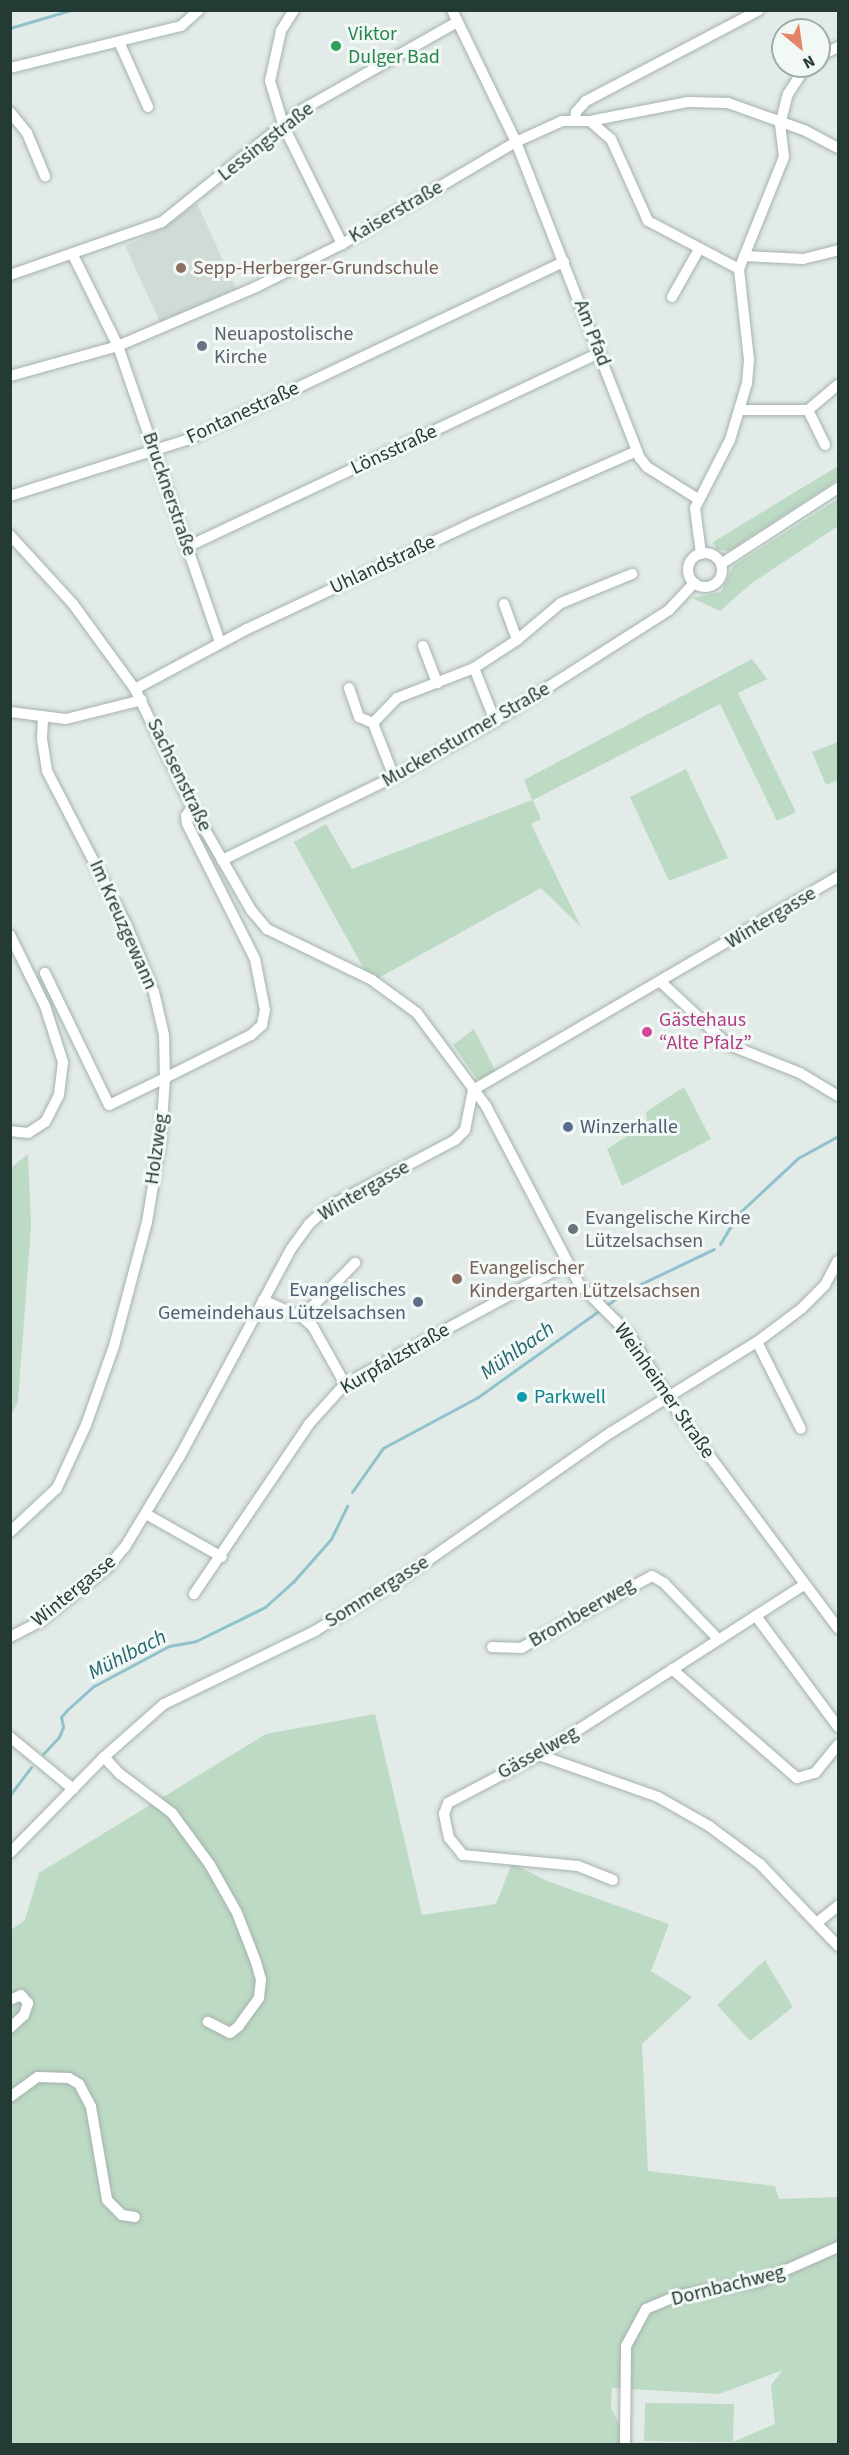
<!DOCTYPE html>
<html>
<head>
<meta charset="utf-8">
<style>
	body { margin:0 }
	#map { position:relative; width:849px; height:2455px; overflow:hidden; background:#e2ebe7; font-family:"Source Sans 3",sans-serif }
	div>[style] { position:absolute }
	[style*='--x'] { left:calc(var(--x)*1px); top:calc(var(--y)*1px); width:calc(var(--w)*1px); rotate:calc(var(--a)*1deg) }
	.built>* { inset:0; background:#d0dbd6 }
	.green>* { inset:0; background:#bddac4 }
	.stream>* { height:3px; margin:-1.5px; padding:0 1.5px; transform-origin:1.5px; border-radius:1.5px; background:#8fc2cb }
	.roads { filter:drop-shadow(0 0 2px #a5b2ae) drop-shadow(0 0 2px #a5b2ae) }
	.minor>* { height:10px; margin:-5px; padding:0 5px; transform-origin:5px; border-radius:5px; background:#fff }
	.minor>.ring { margin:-5px; padding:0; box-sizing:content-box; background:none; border:10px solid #fff; border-radius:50% }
	.dots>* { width:16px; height:16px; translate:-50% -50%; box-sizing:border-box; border:3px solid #f2f8f5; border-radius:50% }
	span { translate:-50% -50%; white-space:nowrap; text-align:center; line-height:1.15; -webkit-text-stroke:6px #f2f8f5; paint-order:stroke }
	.leisure-label { font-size:20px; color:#27864d }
	.left { translate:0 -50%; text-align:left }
	.street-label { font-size:20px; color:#243a34 }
	.education-label { font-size:20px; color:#785e54 }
	.worship-label { font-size:20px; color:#5b616d }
	.hotel-label { font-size:20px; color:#b23c85 }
	.service-label { font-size:20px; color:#4e5e75 }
	.right { translate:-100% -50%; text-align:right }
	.culture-label { font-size:20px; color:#0d838f }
	.water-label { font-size:21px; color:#246570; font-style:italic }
	.frame { position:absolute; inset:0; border:12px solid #243a34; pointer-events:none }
	.north { position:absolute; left:771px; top:18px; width:60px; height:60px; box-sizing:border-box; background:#f2f8f5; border:2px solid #a0aca8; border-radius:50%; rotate:151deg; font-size:16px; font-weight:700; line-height:24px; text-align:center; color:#243a34 }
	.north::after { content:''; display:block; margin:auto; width:21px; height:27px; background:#e48467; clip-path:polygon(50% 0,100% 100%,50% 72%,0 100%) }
</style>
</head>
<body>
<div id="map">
	<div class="built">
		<div style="clip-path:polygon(197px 203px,236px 289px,160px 322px,125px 246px,162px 228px)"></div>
	</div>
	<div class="green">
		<div style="clip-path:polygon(838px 466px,838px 479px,821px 491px,729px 551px,717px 550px,713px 542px)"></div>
		<div style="clip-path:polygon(838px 499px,838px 526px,752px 583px,720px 611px,692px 598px,721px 592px,733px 566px)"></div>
		<div style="clip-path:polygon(752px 659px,767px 679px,738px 693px,796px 812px,777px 821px,720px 704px,533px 800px,541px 819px,531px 824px,581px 927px,541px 888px,371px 982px,294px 842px,326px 824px,352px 869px,532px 800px,524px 780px)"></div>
		<div style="clip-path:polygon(838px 742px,838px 780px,826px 785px,812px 752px)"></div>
		<div style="clip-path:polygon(686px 769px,728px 858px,669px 881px,630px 797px)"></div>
		<div style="clip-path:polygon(474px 1029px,496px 1072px,483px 1079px,477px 1079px,453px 1045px)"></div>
		<div style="clip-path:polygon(684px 1087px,711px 1139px,622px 1186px,607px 1149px,647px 1123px,646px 1112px)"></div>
		<div style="clip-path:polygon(28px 1154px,31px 1226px,18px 1401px,11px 1416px,11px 1168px)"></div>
		<div style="clip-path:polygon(375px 1714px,422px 1915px,496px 1904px,512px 1863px,547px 1881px,669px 1924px,651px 1971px,692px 1997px,642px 2044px,648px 2171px,775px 2186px,779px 2199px,838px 2197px,838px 2444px,644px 2441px,645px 2403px,734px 2404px,733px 2442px,775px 2424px,771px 2385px,783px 2370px,719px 2394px,612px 2388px,611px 2408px,629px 2444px,11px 2444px,11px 1930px,25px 1920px,39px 1873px,266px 1734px)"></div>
		<div style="clip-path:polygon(765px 1960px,793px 2007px,750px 2041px,717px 2005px)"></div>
	</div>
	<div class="stream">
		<div style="--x:10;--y:28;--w:64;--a:-16.4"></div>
		<div style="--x:720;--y:1244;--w:35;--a:-59"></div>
		<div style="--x:738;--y:1214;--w:82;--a:-43"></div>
		<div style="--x:798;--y:1158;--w:46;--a:-28.8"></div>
		<div style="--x:352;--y:1492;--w:54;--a:-54.8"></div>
		<div style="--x:383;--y:1448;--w:108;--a:-28.2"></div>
		<div style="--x:478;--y:1397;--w:184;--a:-35.5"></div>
		<div style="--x:628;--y:1290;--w:95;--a:-25.5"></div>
		<div style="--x:43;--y:1754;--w:23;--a:-47"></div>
		<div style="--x:59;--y:1737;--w:11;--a:-68"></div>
		<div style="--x:63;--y:1727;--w:10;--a:-101"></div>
		<div style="--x:61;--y:1717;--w:9;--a:-49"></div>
		<div style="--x:67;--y:1710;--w:36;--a:-42"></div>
		<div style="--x:94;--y:1686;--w:85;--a:-28.1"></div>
		<div style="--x:169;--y:1646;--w:27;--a:-10"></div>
		<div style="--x:196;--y:1641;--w:77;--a:-26.2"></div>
		<div style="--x:265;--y:1607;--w:38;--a:-42"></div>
		<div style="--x:293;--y:1582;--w:57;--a:-48.5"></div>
		<div style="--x:331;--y:1539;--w:37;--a:-64"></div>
		<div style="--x:10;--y:1795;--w:35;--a:-53"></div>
	</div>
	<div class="roads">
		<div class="minor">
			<div style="--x:294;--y:10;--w:25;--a:122"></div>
			<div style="--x:281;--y:31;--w:51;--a:102.4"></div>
			<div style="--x:270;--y:81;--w:48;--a:73.1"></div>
			<div style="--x:284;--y:127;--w:131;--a:63.6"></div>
			<div style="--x:452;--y:10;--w:147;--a:64.1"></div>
			<div style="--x:516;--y:142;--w:339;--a:68.6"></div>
			<div style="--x:640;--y:458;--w:11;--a:52"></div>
			<div style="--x:647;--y:467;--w:60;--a:32.1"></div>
			<div style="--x:120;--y:44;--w:69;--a:66"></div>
			<div style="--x:819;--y:56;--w:21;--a:-25"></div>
			<div style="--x:10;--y:68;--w:176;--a:-13.8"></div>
			<div style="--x:181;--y:26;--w:24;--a:-42"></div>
			<div style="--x:10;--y:112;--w:27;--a:51"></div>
			<div style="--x:27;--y:133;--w:47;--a:67.3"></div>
			<div style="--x:575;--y:120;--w:8;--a:-83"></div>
			<div style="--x:576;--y:112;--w:15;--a:-48"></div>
			<div style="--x:586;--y:101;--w:195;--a:-27.7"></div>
			<div style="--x:590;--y:121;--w:100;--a:-11"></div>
			<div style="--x:688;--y:102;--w:40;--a:1.4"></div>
			<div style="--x:728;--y:103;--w:81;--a:19.6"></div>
			<div style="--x:804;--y:130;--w:38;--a:28"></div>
			<div style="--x:73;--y:255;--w:102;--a:63.7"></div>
			<div style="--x:118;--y:346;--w:313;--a:71"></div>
			<div style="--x:744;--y:256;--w:59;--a:2.9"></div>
			<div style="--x:803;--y:259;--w:36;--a:-14"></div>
			<div style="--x:10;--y:275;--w:161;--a:-19.2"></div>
			<div style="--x:162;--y:222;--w:177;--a:-38.8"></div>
			<div style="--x:300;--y:111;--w:180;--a:-29.5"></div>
			<div style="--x:672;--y:297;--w:55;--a:-60.6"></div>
			<div style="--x:10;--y:376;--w:112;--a:-15.5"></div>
			<div style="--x:118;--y:346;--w:150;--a:-23.1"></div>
			<div style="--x:256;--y:287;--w:96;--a:-26.6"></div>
			<div style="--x:342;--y:244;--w:202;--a:-30.4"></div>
			<div style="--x:516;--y:142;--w:51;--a:-24.5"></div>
			<div style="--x:562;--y:121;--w:28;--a:0"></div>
			<div style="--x:590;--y:121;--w:28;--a:41"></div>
			<div style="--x:611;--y:139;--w:90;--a:65.7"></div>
			<div style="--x:648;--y:221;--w:103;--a:27.8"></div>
			<div style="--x:742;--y:410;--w:66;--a:0"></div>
			<div style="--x:808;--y:410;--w:39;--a:-40"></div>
			<div style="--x:808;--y:410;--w:39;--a:64"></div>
			<div style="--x:10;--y:496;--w:186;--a:-17.6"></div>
			<div style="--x:187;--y:440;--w:417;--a:-25.3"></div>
			<div style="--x:10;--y:535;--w:93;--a:47.6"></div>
			<div style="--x:73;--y:604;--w:105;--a:53.9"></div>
			<div style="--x:135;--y:689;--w:131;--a:64.2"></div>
			<div style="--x:192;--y:807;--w:119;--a:60.2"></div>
			<div style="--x:251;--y:910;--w:25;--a:50"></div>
			<div style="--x:267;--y:929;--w:117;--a:25.9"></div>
			<div style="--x:372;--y:980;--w:56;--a:36.3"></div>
			<div style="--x:417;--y:1013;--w:116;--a:53.4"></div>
			<div style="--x:486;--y:1106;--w:201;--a:62.4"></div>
			<div style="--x:579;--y:1284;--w:71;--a:45"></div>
			<div style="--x:629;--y:1334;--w:100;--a:58.1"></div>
			<div style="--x:682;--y:1419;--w:261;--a:53.3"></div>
			<div style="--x:187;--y:547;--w:456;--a:-25.2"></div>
			<div class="ring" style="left:688px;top:553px;width:24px;height:24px"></div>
			<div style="--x:701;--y:554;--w:46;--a:-97.4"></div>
			<div style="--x:695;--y:508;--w:76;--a:-62.8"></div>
			<div style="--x:730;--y:440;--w:59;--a:-73.4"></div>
			<div style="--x:747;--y:383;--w:23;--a:-85"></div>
			<div style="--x:749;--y:360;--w:92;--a:-96.3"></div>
			<div style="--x:739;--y:269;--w:121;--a:-68.1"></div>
			<div style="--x:784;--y:157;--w:32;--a:-97"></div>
			<div style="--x:780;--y:125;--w:32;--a:-76"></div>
			<div style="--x:788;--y:94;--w:33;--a:-57"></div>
			<div style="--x:721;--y:564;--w:140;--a:-33"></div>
			<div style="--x:504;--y:604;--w:38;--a:70"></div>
			<div style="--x:423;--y:646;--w:40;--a:69"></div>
			<div style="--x:349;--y:688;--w:31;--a:71"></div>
			<div style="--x:359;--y:717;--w:15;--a:23"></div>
			<div style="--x:135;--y:689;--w:127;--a:-28.2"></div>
			<div style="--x:247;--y:629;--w:250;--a:-25.1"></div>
			<div style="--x:473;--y:523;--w:179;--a:-23.7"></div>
			<div style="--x:10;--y:712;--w:56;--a:7.1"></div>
			<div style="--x:66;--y:719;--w:78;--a:-14"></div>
			<div style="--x:43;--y:719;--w:20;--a:93"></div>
			<div style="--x:42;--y:739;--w:32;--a:81"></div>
			<div style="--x:47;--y:771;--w:174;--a:62.7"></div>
			<div style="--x:127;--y:926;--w:71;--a:67.8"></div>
			<div style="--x:154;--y:992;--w:44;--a:76.9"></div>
			<div style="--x:164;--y:1035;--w:43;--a:88.7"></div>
			<div style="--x:165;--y:1078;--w:62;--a:154.3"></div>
			<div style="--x:109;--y:1105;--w:147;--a:-115.9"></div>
			<div style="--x:495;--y:721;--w:57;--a:-111.6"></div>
			<div style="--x:474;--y:668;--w:51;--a:-33.1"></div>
			<div style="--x:517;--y:640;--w:57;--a:-40.1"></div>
			<div style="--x:561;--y:603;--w:77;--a:-22.2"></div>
			<div style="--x:394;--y:777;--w:58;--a:-111.3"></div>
			<div style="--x:373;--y:723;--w:35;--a:-46"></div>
			<div style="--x:397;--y:698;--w:83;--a:-21.3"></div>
			<div style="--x:222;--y:860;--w:191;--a:-25.8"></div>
			<div style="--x:394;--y:777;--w:115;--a:-29"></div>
			<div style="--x:495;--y:721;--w:206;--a:-32.5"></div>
			<div style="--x:669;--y:610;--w:37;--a:-47"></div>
			<div style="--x:10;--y:935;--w:79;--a:63.8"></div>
			<div style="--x:45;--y:1006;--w:59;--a:72.2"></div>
			<div style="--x:63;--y:1062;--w:33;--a:97"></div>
			<div style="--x:59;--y:1095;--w:30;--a:117"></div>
			<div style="--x:45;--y:1122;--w:20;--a:147"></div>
			<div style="--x:28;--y:1133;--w:18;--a:-174"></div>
			<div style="--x:662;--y:983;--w:89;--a:43.2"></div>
			<div style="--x:727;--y:1044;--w:79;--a:21.7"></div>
			<div style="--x:800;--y:1073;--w:44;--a:31.2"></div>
			<div style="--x:263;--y:1300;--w:43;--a:23.6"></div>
			<div style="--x:302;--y:1317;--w:15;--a:42"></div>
			<div style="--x:313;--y:1327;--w:65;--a:60.7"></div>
			<div style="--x:302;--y:1317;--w:76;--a:-45.5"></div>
			<div style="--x:757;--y:1342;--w:97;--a:63.2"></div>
			<div style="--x:146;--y:1514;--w:87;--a:29.5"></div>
			<div style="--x:10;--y:1532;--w:64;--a:-43.1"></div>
			<div style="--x:57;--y:1488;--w:69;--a:-65.3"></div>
			<div style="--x:86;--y:1425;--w:84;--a:-70.5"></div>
			<div style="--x:114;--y:1346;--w:128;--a:-75.1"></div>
			<div style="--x:147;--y:1222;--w:86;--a:-80.6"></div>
			<div style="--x:161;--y:1137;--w:59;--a:-86.1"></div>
			<div style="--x:165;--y:1078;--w:96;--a:-26.6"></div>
			<div style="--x:251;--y:1035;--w:15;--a:-42"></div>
			<div style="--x:262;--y:1025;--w:15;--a:-79"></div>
			<div style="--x:265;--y:1010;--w:52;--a:-101.1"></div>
			<div style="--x:255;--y:959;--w:151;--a:-116.7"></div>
			<div style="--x:187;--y:824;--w:8;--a:-97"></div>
			<div style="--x:186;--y:816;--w:11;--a:-56"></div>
			<div style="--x:194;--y:1594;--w:205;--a:-55.9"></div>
			<div style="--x:309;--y:1424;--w:54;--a:-48"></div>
			<div style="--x:345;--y:1384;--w:252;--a:-28.4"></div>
			<div style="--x:756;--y:1616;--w:138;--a:53.5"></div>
			<div style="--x:10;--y:1637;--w:35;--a:-27"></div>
			<div style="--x:41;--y:1621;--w:86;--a:-38.9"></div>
			<div style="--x:108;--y:1567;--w:26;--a:-50"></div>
			<div style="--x:125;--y:1547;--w:106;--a:-58.9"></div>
			<div style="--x:180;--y:1456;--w:235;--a:-61.8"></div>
			<div style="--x:291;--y:1249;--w:31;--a:-54"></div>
			<div style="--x:309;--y:1224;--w:25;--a:-42"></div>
			<div style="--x:328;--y:1207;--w:144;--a:-27.8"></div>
			<div style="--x:455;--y:1140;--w:14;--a:-45"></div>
			<div style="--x:465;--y:1130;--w:41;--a:-78.7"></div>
			<div style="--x:473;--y:1090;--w:423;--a:-30.3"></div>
			<div style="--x:492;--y:1647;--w:29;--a:2"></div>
			<div style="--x:521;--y:1648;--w:149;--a:-28.8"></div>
			<div style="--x:652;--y:1576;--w:14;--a:30"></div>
			<div style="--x:664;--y:1583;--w:78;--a:46"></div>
			<div style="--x:672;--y:1669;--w:166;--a:41.1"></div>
			<div style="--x:797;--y:1778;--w:19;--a:-16"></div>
			<div style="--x:815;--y:1773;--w:36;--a:-51"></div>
			<div style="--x:10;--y:1737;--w:82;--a:39.5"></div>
			<div style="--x:539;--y:1755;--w:126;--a:19.4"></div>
			<div style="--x:658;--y:1797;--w:59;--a:29.6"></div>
			<div style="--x:709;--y:1826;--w:64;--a:36.7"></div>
			<div style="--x:760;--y:1864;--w:113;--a:46.4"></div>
			<div style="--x:104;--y:1757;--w:23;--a:47"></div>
			<div style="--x:120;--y:1774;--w:65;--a:36.9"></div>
			<div style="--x:172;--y:1813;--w:64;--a:53.8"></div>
			<div style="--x:210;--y:1865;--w:55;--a:60.6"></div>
			<div style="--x:237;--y:1913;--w:53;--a:68.8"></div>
			<div style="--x:256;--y:1962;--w:18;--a:74"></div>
			<div style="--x:261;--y:1979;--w:19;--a:96"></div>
			<div style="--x:259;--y:1998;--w:34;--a:126"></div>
			<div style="--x:239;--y:2026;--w:11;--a:142"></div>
			<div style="--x:230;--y:2033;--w:25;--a:-153"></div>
			<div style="--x:10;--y:1853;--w:134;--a:-45.6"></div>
			<div style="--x:104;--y:1757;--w:80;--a:-41.5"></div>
			<div style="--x:164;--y:1704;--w:168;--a:-25.8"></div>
			<div style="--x:315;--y:1631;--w:108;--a:-31.3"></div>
			<div style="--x:407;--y:1575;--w:248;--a:-35"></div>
			<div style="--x:610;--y:1433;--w:173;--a:-31.8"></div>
			<div style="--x:757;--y:1342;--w:55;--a:-36.9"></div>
			<div style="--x:801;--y:1309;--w:34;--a:-45"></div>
			<div style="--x:825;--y:1285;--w:27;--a:-62"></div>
			<div style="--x:613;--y:1880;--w:38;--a:-158"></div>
			<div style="--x:578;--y:1866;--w:116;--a:-174.5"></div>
			<div style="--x:463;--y:1855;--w:22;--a:-129"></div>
			<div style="--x:449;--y:1838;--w:25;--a:-102"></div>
			<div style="--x:444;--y:1814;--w:12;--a:-70"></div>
			<div style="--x:448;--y:1803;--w:103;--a:-27.8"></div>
			<div style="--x:539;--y:1755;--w:315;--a:-32.7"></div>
			<div style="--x:818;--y:1922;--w:26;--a:-39"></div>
			<div style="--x:10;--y:2000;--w:12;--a:-24"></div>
			<div style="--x:21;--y:1995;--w:11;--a:49"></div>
			<div style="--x:28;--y:2003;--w:13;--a:108"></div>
			<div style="--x:24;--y:2015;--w:19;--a:137"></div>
			<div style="--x:10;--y:2097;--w:34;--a:-36"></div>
			<div style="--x:38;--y:2077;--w:31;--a:2"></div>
			<div style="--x:69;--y:2078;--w:12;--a:31"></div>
			<div style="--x:79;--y:2084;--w:26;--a:62"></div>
			<div style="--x:91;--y:2107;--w:94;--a:80.2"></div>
			<div style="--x:107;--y:2200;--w:21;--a:45"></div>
			<div style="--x:122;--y:2215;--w:13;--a:9"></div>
			<div style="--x:625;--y:2444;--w:98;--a:-89.4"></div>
			<div style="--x:626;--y:2346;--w:42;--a:-61.6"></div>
			<div style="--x:646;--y:2309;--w:33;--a:-23"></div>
			<div style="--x:676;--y:2296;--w:86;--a:-10"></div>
			<div style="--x:761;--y:2281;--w:84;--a:-23.8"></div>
		</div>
	</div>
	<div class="dots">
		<div style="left:336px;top:46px;background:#2e9e5b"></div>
		<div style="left:181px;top:268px;background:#8d6e63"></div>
		<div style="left:202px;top:346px;background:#6b7280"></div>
		<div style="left:647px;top:1032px;background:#d1479c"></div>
		<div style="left:568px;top:1127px;background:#5c6f8a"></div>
		<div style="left:573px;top:1229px;background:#6b7280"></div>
		<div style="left:457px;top:1279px;background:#8d6e63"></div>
		<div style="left:418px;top:1302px;background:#5c6f8a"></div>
		<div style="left:522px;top:1397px;background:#0f9aa8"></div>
	</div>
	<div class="leisure-label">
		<span class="left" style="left:348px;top:46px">Viktor<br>Dulger Bad</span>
	</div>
	<div class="street-label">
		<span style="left:266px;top:142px;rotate:-38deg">Lessingstraße</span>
		<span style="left:396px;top:212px;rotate:-30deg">Kaiserstraße</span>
		<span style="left:592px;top:333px;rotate:69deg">Am Pfad</span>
		<span style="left:243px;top:413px;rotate:-25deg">Fontanestraße</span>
		<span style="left:394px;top:450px;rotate:-25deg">Lönsstraße</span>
		<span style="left:169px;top:494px;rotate:71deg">Brucknerstraße</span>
		<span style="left:383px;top:565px;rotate:-25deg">Uhlandstraße</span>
		<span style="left:466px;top:735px;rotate:-30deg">Muckensturmer Straße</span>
		<span style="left:179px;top:775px;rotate:64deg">Sachsenstraße</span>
		<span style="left:771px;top:918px;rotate:-31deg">Wintergasse</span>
		<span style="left:123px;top:925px;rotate:66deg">Im Kreuzgewann</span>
		<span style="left:157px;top:1149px;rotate:-82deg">Holzweg</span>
		<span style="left:364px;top:1191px;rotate:-30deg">Wintergasse</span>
		<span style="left:395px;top:1359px;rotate:-30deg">Kurpfalzstraße</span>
		<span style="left:664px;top:1391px;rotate:55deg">Weinheimer Straße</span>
		<span style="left:74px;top:1591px;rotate:-39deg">Wintergasse</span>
		<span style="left:377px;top:1592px;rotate:-32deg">Sommergasse</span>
		<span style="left:582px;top:1613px;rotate:-30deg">Brombeerweg</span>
		<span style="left:538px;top:1753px;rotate:-29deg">Gässelweg</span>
		<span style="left:728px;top:2286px;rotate:-14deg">Dornbachweg</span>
	</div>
	<div class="education-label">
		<span class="left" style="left:193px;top:268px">Sepp-Herberger-Grundschule</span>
		<span class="left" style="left:469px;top:1280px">Evangelischer<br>Kindergarten Lützelsachsen</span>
	</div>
	<div class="worship-label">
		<span class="left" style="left:214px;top:346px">Neuapostolische<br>Kirche</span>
		<span class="left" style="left:585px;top:1230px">Evangelische Kirche<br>Lützelsachsen</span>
	</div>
	<div class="hotel-label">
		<span class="left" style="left:659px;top:1032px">Gästehaus<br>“Alte Pfalz”</span>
	</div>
	<div class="service-label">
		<span class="left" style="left:580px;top:1127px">Winzerhalle</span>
		<span class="right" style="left:406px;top:1302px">Evangelisches<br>Gemeindehaus Lützelsachsen</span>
	</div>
	<div class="culture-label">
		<span class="left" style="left:534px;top:1397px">Parkwell</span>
	</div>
	<div class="water-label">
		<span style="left:517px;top:1350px;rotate:-35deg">Mühlbach</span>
		<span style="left:127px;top:1654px;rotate:-27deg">Mühlbach</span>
	</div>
	<div class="frame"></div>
	<div class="north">N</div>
</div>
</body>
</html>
